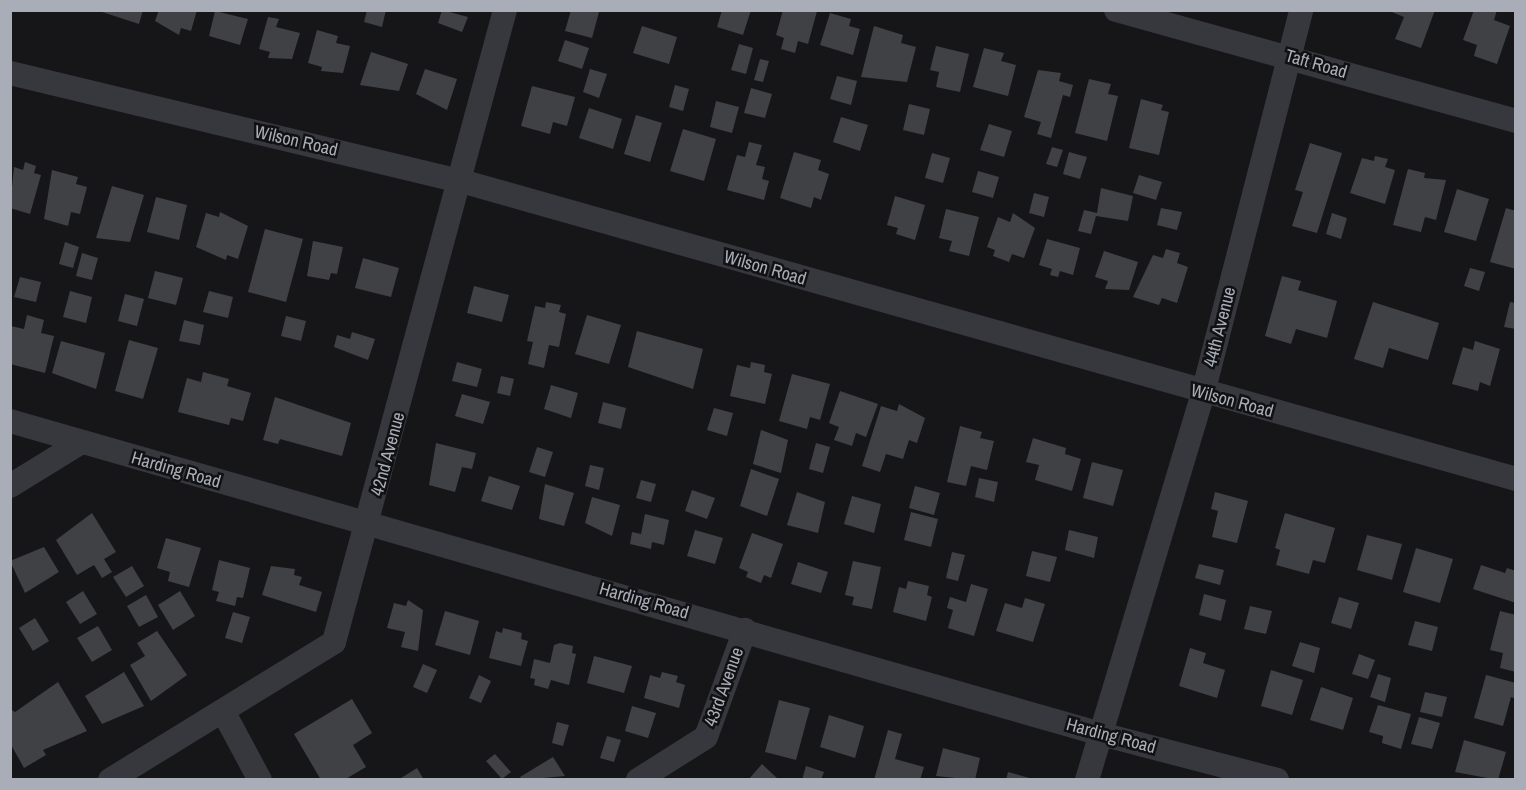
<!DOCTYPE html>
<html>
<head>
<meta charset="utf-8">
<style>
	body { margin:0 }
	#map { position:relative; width:1526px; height:790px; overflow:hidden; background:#161618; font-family:"Archivo Narrow",sans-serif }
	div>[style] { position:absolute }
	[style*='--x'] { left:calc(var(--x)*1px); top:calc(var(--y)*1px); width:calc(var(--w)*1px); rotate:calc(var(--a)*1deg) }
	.building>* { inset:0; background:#404145 }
	.minor>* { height:24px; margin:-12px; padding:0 12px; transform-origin:12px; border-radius:12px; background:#37383d }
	span { translate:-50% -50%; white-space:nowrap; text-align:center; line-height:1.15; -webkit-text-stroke:5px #111113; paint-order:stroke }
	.street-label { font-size:18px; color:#a8adb8 }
	.frame { position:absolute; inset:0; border:12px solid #a8adb8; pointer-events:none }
</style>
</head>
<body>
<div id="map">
	<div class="building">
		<div style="clip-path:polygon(96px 10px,143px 10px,139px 24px)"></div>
		<div style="clip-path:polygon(159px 10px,197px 10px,191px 31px,181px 28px,179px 35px,155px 21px)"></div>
		<div style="clip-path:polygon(367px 10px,386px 10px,382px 27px,364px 22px)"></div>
		<div style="clip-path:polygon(442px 10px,468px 17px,462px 32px,438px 23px)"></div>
		<div style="clip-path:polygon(571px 10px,599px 12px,592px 38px,565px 31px)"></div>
		<div style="clip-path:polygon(722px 10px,751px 10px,743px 35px,717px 27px)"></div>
		<div style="clip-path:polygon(783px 10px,817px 11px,808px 44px,798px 41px,795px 53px,781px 49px,784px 38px,776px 35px)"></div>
		<div style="clip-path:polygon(1387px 10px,1435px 10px,1421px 48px,1395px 39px,1404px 17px)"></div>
		<div style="clip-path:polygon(1474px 10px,1497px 10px,1494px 20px,1510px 26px,1497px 64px,1474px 56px,1477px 45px,1463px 40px)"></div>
		<div style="clip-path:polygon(215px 11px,248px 19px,240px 45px,209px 36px)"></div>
		<div style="clip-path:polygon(830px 13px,851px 19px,849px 26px,860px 29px,853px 55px,820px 45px)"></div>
		<div style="clip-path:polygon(268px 17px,279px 19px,276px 27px,300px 33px,292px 59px,268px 58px,270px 52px,259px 49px)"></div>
		<div style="clip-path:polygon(642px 26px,677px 37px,669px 64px,633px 53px)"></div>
		<div style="clip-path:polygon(874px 26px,903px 35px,901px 43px,916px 47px,907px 82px,861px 77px)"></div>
		<div style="clip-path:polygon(317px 30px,338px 36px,336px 43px,350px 46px,343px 73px,321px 71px,322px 67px,308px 63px)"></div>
		<div style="clip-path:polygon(565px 40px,589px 48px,582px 69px,558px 61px)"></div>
		<div style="clip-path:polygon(739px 44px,753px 48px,746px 74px,731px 70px)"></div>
		<div style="clip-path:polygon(936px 46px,969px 54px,960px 92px,936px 87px,939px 72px,930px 70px)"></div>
		<div style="clip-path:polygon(984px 48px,1004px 53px,1001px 61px,1016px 65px,1008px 96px,973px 87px)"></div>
		<div style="clip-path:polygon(371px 52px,408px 64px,399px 91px,360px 85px)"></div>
		<div style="clip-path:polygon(760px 59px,769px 61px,763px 82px,754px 80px)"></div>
		<div style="clip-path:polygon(425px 69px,457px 79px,447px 110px,416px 94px)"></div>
		<div style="clip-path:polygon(590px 69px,607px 74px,599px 98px,583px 92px)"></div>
		<div style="clip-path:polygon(1038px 70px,1061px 73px,1059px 81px,1073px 85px,1070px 97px,1063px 95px,1051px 138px,1037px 134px,1041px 122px,1024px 117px)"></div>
		<div style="clip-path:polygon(837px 76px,857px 81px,851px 105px,830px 99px)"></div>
		<div style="clip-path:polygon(1089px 79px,1111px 84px,1108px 94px,1118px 96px,1107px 141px,1075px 133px)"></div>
		<div style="clip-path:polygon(675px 85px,689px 89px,683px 111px,669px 107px)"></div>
		<div style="clip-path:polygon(532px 86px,575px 97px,567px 126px,553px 122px,550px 134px,521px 126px)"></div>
		<div style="clip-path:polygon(751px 88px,772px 94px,765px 118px,744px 113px)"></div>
		<div style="clip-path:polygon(1141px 99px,1163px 105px,1161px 110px,1169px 112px,1159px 155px,1129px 148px)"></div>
		<div style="clip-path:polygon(716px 101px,739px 107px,732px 133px,710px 127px)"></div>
		<div style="clip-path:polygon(909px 104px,930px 109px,924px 135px,903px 130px)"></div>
		<div style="clip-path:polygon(589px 108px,622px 119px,613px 149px,579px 138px)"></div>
		<div style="clip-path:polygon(636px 115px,662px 123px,650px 162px,624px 154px)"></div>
		<div style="clip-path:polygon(841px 117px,868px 125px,860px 151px,833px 142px)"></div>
		<div style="clip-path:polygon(989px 124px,1012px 131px,1004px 157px,980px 150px)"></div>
		<div style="clip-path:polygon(683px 129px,716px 139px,704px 181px,670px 171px)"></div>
		<div style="clip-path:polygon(749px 142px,762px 145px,756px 165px,765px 167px,762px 179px,769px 181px,764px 200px,727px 190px,737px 155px,745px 157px)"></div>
		<div style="clip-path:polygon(1310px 143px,1342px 153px,1317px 233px,1292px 226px,1303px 192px,1295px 190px)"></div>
		<div style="clip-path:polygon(1052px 147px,1063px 150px,1057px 167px,1046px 164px)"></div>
		<div style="clip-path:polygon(794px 152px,821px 160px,818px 170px,829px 174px,821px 200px,814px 197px,811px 208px,780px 198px)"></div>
		<div style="clip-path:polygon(1069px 152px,1087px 157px,1080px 179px,1063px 174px)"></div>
		<div style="clip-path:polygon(932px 153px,950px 158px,943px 183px,925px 178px)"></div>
		<div style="clip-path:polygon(1375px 156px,1388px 159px,1385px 167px,1395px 170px,1385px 204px,1350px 193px,1362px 158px,1374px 161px)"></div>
		<div style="clip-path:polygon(25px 162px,36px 166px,34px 173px,41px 175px,30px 214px,10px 208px,14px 167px,23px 170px)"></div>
		<div style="clip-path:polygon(1408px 169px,1425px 173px,1424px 178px,1446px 180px,1436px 220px,1425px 217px,1421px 232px,1393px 225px)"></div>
		<div style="clip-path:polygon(52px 170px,78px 177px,76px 184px,87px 187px,80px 214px,71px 212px,68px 226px,44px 219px)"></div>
		<div style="clip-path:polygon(978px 171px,999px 177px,993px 198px,972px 192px)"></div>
		<div style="clip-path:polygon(1139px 175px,1162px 182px,1156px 200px,1133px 193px)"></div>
		<div style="clip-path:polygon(112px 186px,144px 195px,130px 242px,96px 238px)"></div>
		<div style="clip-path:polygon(1101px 188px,1133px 196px,1128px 221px,1096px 216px,1091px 234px,1078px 231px,1084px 210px,1097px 213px)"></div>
		<div style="clip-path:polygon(1457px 189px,1489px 199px,1476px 241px,1444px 232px)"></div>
		<div style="clip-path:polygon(1034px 193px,1049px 197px,1044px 217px,1029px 213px)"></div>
		<div style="clip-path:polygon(895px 196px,925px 205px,915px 240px,896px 234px,898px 228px,887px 225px)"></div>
		<div style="clip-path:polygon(156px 197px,187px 205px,179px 240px,147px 232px)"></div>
		<div style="clip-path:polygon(1161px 208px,1182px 212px,1177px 230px,1157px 225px)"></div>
		<div style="clip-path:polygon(1506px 208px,1516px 211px,1516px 269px,1490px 262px)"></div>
		<div style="clip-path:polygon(946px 209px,979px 217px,969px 256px,949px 251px,952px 241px,939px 238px)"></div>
		<div style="clip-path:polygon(220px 212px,248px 226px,238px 259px,227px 255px,226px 260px,196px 247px,206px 213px,219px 217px)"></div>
		<div style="clip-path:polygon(1013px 213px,1035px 228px,1024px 258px,1012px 254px,1009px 262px,993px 256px,995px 250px,987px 247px,998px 217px,1010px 222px)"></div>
		<div style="clip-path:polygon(1332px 213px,1347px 218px,1341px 239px,1326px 234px)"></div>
		<div style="clip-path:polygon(265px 229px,303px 239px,286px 302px,248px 292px)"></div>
		<div style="clip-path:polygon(1047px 239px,1080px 248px,1073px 275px,1060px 271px,1058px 277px,1050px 275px,1052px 269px,1039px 265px)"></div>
		<div style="clip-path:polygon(313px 241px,343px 247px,337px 274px,331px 273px,329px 280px,307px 276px)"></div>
		<div style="clip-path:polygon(65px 242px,79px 247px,73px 268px,59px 264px)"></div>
		<div style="clip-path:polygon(1166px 249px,1180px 253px,1177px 263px,1188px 267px,1177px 303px,1162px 298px,1159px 305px,1133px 297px,1153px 255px,1163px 258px)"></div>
		<div style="clip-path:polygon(1104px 251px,1138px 262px,1129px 290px,1105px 289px,1108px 281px,1095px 277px)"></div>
		<div style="clip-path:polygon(82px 253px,98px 258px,92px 280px,76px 276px)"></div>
		<div style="clip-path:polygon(363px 258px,399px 268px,391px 297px,355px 288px)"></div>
		<div style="clip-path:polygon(1470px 268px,1485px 272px,1479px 291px,1464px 286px)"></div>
		<div style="clip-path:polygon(155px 271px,183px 278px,176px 305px,148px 298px)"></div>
		<div style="clip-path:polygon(1282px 276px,1301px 281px,1298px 290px,1337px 301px,1327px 338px,1296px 329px,1291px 344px,1265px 336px)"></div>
		<div style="clip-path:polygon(20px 277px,41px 282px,36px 302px,14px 297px)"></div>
		<div style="clip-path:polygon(474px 286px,509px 295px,502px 322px,467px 313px)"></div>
		<div style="clip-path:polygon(70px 291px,92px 297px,86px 323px,63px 317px)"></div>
		<div style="clip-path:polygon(209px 291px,233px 297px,228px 318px,203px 312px)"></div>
		<div style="clip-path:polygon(125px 294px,144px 299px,137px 326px,118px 321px)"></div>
		<div style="clip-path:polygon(546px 302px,561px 305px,559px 312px,566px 314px,559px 347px,549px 345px,544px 368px,528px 364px,533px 342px,527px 341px,535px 306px,545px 308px)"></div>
		<div style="clip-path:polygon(1373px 302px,1439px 323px,1428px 360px,1389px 348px,1383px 368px,1354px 359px)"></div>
		<div style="clip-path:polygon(1510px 302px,1516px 303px,1516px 329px,1504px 327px)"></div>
		<div style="clip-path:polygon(27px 315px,44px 320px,41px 333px,54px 336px,45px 373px,10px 364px,11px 326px,24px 329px)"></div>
		<div style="clip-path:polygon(587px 315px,621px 325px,609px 364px,575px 354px)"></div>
		<div style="clip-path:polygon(286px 316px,306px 321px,301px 341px,281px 336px)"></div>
		<div style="clip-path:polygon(184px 320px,204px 325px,200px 345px,179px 341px)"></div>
		<div style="clip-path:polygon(637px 331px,703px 349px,693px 389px,628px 367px)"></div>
		<div style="clip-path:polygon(352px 332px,375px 339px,368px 360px,334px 347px,337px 335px,350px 339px)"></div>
		<div style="clip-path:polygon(129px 340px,158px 348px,143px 399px,115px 391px)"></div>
		<div style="clip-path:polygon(61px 341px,105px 353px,96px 389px,52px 373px)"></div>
		<div style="clip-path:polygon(1475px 341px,1500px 349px,1490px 386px,1480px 382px,1478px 391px,1452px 384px,1463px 347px,1473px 350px)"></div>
		<div style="clip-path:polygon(457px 362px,482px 369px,477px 387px,452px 381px)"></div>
		<div style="clip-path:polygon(751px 362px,765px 365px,764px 372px,772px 374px,765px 404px,730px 396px,737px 365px,750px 368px)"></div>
		<div style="clip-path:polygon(203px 372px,229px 379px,227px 386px,251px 393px,243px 421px,231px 418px,229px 425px,178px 412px,187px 378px,201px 382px)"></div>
		<div style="clip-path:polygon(792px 374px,830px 384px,820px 420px,810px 417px,807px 429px,779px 421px)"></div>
		<div style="clip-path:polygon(501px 376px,514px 379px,510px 396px,497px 393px)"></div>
		<div style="clip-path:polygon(551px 385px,578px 393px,571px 418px,544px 409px)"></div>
		<div style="clip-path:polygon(840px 391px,878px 404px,866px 437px,856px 433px,852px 446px,834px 440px,839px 427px,829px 423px)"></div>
		<div style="clip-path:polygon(462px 394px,490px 402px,483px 424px,455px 416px)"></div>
		<div style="clip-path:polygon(275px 397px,351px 423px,342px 456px,280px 439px,278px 444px,263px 440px)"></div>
		<div style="clip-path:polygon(603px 402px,626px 408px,621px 429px,598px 423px)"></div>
		<div style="clip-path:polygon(899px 404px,925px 418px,917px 443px,909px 440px,903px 459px,886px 454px,880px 472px,862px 466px,881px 406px,897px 411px)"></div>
		<div style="clip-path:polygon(714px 408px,733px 413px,727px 436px,707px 430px)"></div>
		<div style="clip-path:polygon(960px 426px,982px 432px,980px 438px,994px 441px,987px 470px,971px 466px,966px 486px,947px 482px)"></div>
		<div style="clip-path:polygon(761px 430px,788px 440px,781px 473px,753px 464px)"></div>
		<div style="clip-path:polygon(1033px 438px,1066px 448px,1065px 454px,1081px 459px,1072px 491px,1035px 480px,1039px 465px,1026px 462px)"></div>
		<div style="clip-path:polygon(436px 443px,476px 453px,472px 469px,462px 467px,455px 492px,429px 485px)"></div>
		<div style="clip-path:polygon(816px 443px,830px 447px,823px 473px,809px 469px)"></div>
		<div style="clip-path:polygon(537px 447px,553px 452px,545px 477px,529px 472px)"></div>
		<div style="clip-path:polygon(1092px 462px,1123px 470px,1113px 506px,1083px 498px)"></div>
		<div style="clip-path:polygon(590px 465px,604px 468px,599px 490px,585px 486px)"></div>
		<div style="clip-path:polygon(751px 469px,779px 479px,767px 516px,740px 506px)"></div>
		<div style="clip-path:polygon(489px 476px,520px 486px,512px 510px,481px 501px)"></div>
		<div style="clip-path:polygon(979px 478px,998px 482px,994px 502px,975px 497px)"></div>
		<div style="clip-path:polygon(641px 480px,656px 484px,651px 502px,636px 498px)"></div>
		<div style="clip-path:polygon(545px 484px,574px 493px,564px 526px,539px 519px)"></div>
		<div style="clip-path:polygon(915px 486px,940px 493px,934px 515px,909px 508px)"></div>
		<div style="clip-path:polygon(692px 490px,715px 498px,707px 519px,685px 511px)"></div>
		<div style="clip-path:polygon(797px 492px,825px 502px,818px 533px,787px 525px)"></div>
		<div style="clip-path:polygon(1215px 492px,1248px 501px,1237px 543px,1212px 537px,1218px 511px,1211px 509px)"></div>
		<div style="clip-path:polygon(852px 496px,881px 504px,874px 533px,844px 524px)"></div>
		<div style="clip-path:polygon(592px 497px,620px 505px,612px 536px,585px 523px)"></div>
		<div style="clip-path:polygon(911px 512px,938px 519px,931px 547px,904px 540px)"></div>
		<div style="clip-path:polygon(92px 513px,116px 552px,104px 559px,112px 572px,102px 578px,94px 565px,77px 575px,56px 540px)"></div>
		<div style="clip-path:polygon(1285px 513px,1335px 528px,1325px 563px,1313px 560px,1309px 574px,1276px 565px,1280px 550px,1275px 548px)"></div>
		<div style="clip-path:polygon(645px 514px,669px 520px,664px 545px,652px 542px,651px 549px,630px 544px,632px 532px,641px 534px)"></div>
		<div style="clip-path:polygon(695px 530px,723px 538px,715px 564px,687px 556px)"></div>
		<div style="clip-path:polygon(1069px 530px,1098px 537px,1094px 558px,1065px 550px)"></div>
		<div style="clip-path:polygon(752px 533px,783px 544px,771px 578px,764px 575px,761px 583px,746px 577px,748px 572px,739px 568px)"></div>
		<div style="clip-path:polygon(1367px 535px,1402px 544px,1392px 580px,1357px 570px)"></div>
		<div style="clip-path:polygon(166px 538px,201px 548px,189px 587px,168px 581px,170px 572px,157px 568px)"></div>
		<div style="clip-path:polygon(44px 547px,59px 572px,25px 593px,10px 561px)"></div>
		<div style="clip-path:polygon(1416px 548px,1453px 559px,1440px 603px,1403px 592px)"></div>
		<div style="clip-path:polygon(1032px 551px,1057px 557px,1050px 582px,1026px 576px)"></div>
		<div style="clip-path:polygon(952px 552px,965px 555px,958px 581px,946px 578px)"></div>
		<div style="clip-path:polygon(219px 560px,250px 568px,243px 598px,237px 597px,235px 606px,216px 601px,219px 592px,212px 590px)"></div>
		<div style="clip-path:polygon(853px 561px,881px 567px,872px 609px,852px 605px,854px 597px,845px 595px)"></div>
		<div style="clip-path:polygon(798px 562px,828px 572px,821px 593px,791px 584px)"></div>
		<div style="clip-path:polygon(1199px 564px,1224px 570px,1220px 585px,1195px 578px)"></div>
		<div style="clip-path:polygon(1481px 565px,1505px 573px,1507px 568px,1516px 571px,1516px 603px,1473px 589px)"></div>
		<div style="clip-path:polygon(132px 566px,144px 586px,126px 597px,113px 577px)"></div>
		<div style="clip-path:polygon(271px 566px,295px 569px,294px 575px,302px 577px,299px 585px,322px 592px,316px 612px,262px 595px)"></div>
		<div style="clip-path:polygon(908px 581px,929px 586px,927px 595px,932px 597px,926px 621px,893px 612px,899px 587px,906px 589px)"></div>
		<div style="clip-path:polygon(971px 584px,988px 589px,974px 636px,948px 628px,953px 610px,947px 608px,950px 597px,966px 602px)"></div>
		<div style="clip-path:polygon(83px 591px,97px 614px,80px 624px,66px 602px)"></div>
		<div style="clip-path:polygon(180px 591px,195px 616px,173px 630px,158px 605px)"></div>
		<div style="clip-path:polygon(1204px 594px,1226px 600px,1221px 621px,1199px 615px)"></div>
		<div style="clip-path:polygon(146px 595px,158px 617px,139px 627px,127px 606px)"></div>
		<div style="clip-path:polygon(1339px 597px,1359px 603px,1351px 629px,1331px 623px)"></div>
		<div style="clip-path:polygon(1025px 598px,1045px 604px,1033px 642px,996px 631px,1005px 603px,1022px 608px)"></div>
		<div style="clip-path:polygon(408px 600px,423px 610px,418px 651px,401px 647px,405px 632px,387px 628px,394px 603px,406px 606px)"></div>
		<div style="clip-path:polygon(1250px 606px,1272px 611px,1266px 634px,1244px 629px)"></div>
		<div style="clip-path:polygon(445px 611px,479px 621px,470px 655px,435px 645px)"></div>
		<div style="clip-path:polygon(1500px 611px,1516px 615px,1516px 672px,1500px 668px,1503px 653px,1490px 650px)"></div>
		<div style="clip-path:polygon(233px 612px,250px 617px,242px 643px,225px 638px)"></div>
		<div style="clip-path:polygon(35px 618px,49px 641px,33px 651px,19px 628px)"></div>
		<div style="clip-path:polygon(1415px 621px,1438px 627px,1432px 651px,1408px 645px)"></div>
		<div style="clip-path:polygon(98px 626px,112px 650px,92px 662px,77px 638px)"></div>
		<div style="clip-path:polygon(503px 628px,522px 633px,521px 639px,528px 641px,521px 666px,489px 658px,496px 631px,502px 633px)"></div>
		<div style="clip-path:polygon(157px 631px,187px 675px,151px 701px,130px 665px,145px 656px,137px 643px)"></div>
		<div style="clip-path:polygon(1300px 642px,1320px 648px,1314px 673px,1292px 666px)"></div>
		<div style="clip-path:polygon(560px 643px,573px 646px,572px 653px,576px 654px,569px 685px,551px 680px,548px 689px,534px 685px,535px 679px,530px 678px,534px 659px,550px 663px,554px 645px)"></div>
		<div style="clip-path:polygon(1190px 648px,1206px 653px,1203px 663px,1225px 670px,1217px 698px,1179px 686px)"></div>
		<div style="clip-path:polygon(1359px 654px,1375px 660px,1368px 679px,1352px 674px)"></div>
		<div style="clip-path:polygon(594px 656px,632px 666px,624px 693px,587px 683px)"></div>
		<div style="clip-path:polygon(423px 664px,437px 670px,427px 693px,413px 687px)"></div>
		<div style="clip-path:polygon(1271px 670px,1303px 680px,1292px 715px,1261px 706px)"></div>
		<div style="clip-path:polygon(124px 672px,144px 706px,102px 724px,85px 696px)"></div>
		<div style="clip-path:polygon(662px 672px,678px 676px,676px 682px,685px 685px,679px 708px,644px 698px,650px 675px,660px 678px)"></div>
		<div style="clip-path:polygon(1378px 674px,1391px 678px,1385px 702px,1370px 697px)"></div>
		<div style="clip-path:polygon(479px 675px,491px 681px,481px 703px,469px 698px)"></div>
		<div style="clip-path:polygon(1486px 675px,1516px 683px,1516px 699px,1511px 697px,1503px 726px,1474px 718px)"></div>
		<div style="clip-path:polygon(58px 682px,87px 731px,43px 750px,46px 755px,24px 768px,10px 743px,10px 709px,15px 712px)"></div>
		<div style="clip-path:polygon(1321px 687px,1353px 698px,1343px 730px,1310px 720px)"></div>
		<div style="clip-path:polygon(1425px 692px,1447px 697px,1442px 717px,1420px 712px)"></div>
		<div style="clip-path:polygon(352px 699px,372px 733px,353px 745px,366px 767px,344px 780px,321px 780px,294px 734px)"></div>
		<div style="clip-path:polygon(779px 700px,810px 708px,796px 760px,765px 752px)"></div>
		<div style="clip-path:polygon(1378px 705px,1411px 714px,1401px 749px,1382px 743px,1383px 736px,1369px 732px)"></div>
		<div style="clip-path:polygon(632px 706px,656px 713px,648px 738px,625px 731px)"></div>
		<div style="clip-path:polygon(829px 715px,864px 726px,855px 758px,820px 747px)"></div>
		<div style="clip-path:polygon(1419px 717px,1440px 723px,1432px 749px,1411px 744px)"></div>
		<div style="clip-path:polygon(557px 722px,569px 725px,563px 746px,552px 743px)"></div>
		<div style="clip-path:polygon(888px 730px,902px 734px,895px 759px,924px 767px,920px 780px,874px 780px)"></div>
		<div style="clip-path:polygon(607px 736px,621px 740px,614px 762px,600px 758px)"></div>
		<div style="clip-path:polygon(1464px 740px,1506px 752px,1498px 780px,1455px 772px)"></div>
		<div style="clip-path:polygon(943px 748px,980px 758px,975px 780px,936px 776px)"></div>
		<div style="clip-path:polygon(495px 754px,511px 772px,502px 779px,486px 761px)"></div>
		<div style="clip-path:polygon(553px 757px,565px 776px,522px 780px,520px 777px)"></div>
		<div style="clip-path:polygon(762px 764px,779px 780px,748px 780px)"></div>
		<div style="clip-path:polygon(806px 766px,824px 772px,821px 780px,802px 780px)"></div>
		<div style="clip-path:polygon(417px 768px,424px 780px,398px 780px)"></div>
		<div style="clip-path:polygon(1008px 772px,1033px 779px,1033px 780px,1006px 780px)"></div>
	</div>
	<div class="minor">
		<div style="--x:1116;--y:10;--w:415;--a:15.5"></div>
		<div style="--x:10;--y:73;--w:464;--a:13.5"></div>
		<div style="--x:461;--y:181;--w:1096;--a:15.77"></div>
		<div style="--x:10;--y:421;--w:1135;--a:16.01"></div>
		<div style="--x:1101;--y:734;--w:182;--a:14.6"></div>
		<div style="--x:10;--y:486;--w:82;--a:-31.6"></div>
		<div style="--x:224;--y:713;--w:76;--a:61.8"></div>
		<div style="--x:110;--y:780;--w:263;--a:-31.6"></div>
		<div style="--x:334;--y:642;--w:655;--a:-74.86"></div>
		<div style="--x:638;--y:780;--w:80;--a:-32.3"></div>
		<div style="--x:706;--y:737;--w:114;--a:-70"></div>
		<div style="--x:1087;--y:780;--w:404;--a:-73.3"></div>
		<div style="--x:1203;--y:393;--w:395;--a:-75.6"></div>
	</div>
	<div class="street-label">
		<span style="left:1316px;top:64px;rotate:16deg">Taft Road</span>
		<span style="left:296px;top:141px;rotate:13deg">Wilson Road</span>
		<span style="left:765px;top:268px;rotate:16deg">Wilson Road</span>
		<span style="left:1220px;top:327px;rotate:-76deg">44th Avenue</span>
		<span style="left:1232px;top:401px;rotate:15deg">Wilson Road</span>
		<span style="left:388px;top:454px;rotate:-75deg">42nd Avenue</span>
		<span style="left:176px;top:470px;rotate:16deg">Harding Road</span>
		<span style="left:644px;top:601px;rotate:16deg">Harding Road</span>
		<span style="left:724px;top:687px;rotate:-70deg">43rd Avenue</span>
		<span style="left:1111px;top:736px;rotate:15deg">Harding Road</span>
	</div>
	<div class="frame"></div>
</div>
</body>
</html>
